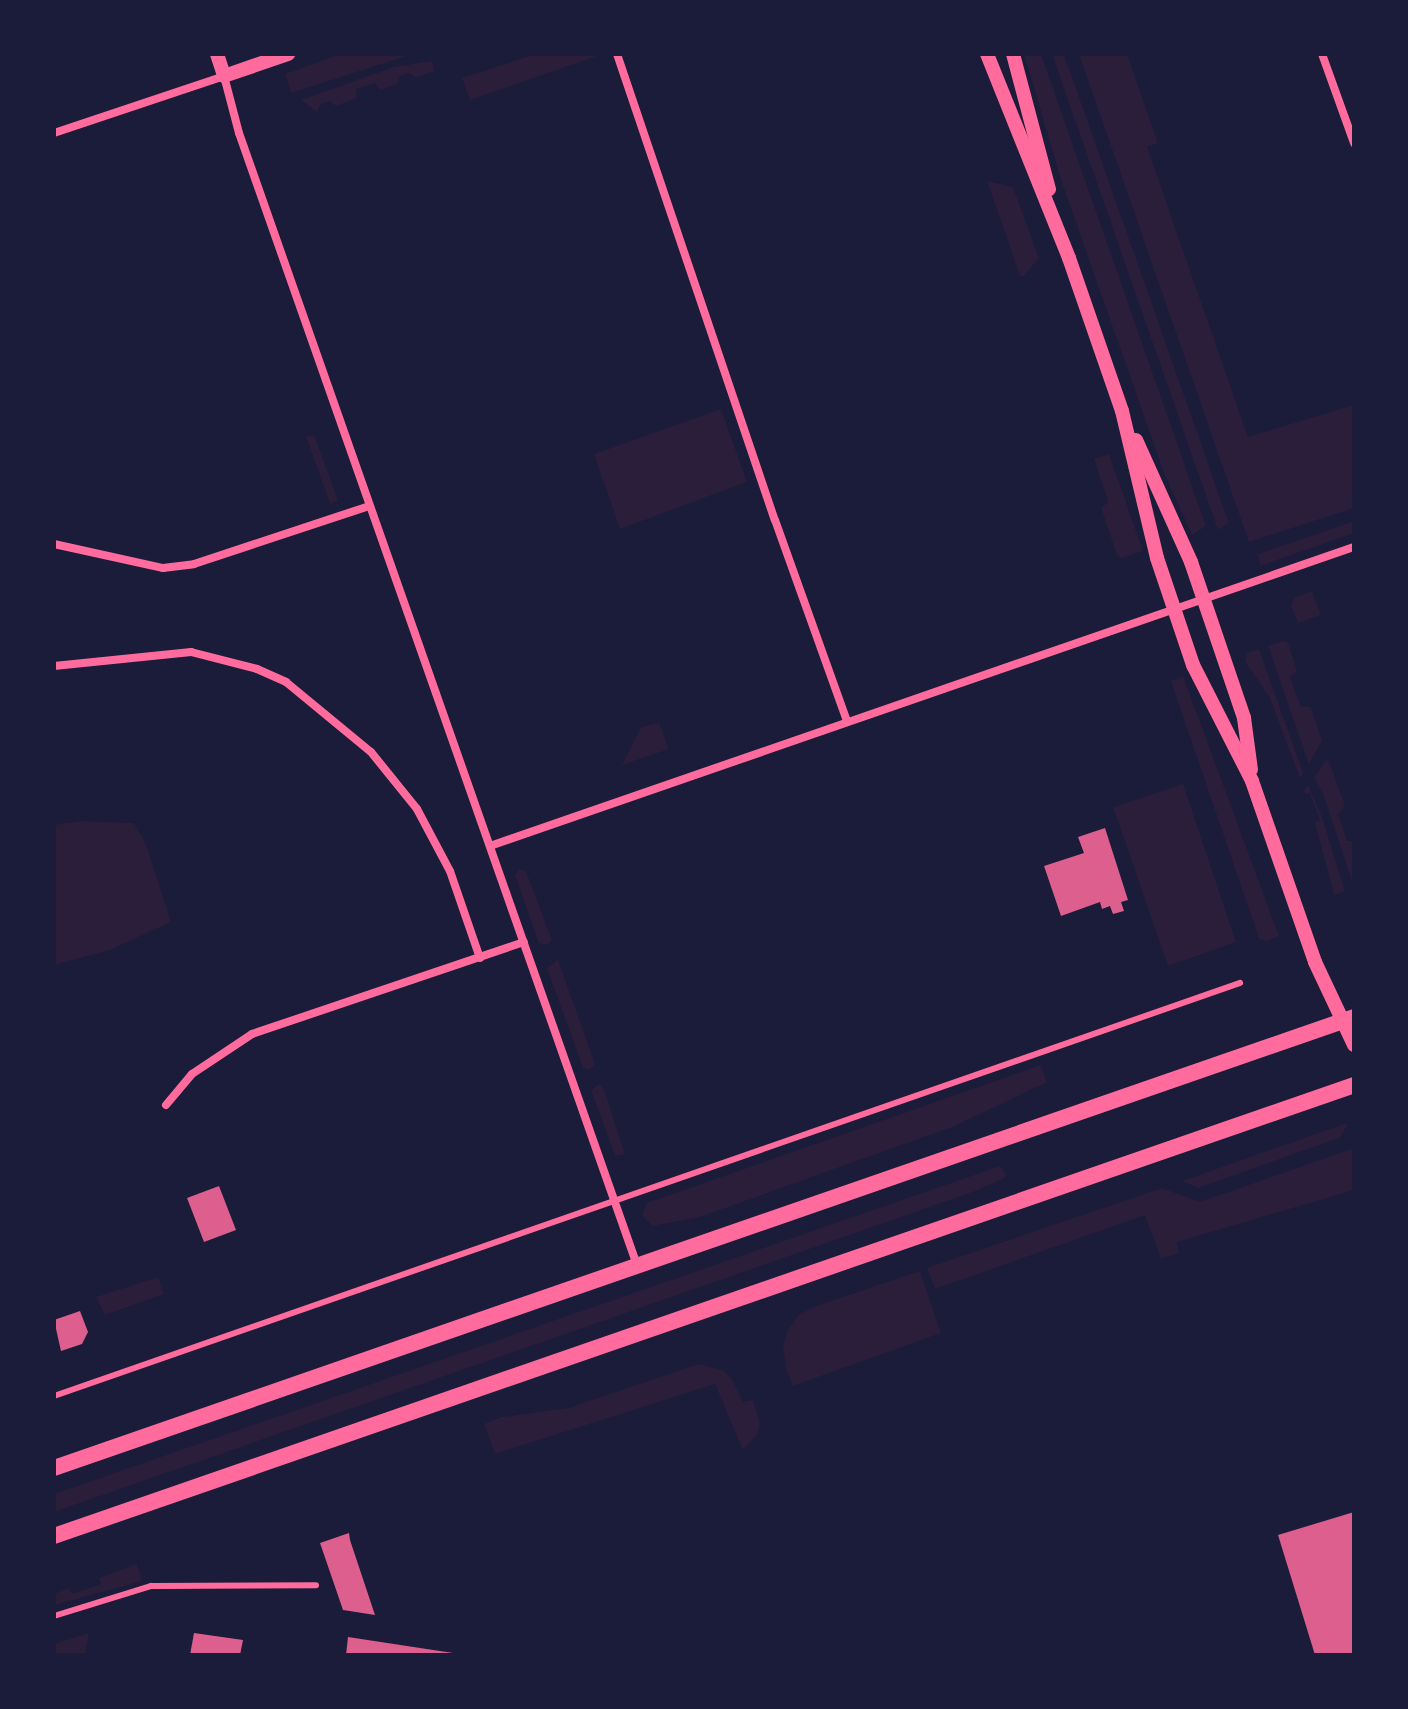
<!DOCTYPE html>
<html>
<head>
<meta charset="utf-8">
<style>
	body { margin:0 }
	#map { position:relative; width:1408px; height:1709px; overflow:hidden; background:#1b1b3a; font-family:"PT Sans",sans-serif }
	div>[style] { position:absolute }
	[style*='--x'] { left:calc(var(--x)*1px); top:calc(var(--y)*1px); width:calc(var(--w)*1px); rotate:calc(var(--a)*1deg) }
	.green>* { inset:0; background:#2a1e3b }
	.building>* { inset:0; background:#dd5f8e }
	.service>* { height:6px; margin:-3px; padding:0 3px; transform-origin:3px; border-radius:3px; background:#ff6b9d }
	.minor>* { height:8px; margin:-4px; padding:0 4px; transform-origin:4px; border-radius:4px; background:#ff6b9d }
	.tertiary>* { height:14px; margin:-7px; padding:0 7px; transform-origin:7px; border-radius:7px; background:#ff6b9d }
	.secondary>* { height:16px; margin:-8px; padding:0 8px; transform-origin:8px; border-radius:8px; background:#ff6b9d }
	span { translate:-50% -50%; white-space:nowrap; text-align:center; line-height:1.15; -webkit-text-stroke:6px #1b1b3a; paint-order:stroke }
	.frame { position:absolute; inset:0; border:56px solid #1b1b3a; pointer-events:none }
</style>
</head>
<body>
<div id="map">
	<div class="green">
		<div style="clip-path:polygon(341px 54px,413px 54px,291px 93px,285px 74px)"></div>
		<div style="clip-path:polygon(536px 54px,600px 55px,470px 100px,462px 78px)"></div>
		<div style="clip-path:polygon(1024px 54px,1041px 54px,1206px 526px,1192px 535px,1164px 473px,1062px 183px)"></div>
		<div style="clip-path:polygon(1052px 54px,1064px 54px,1229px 523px,1218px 530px)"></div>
		<div style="clip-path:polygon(1079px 54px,1127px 54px,1158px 143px,1147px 147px,1248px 437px,1354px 405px,1354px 508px,1249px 542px)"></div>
		<div style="clip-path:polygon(432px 61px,435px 71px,416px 78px,409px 73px,400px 76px,397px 84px,380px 90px,375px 83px,356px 89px,357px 98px,336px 106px,330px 101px,321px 104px,317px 112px,301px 100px,394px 67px)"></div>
		<div style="clip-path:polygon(987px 181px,1013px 187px,1039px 258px,1024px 276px,1020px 276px)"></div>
		<div style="clip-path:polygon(721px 409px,747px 482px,620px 529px,594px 454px)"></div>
		<div style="clip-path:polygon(314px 435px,338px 500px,330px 504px,306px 436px)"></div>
		<div style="clip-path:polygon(1109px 454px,1143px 551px,1122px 558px,1117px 555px,1101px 508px,1108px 502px,1094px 459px)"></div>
		<div style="clip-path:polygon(1354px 521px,1354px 533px,1260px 566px,1258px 554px)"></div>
		<div style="clip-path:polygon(1312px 591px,1321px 615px,1298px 623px,1291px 606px,1294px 598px)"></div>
		<div style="clip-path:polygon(1283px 641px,1288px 643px,1297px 671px,1290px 677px,1301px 707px,1311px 707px,1322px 741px,1309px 764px,1268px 646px)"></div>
		<div style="clip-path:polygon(1259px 649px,1303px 773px,1300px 778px,1270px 698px,1245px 661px,1247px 653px)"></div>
		<div style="clip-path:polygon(1183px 676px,1279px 936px,1267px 941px,1259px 939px,1171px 681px)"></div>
		<div style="clip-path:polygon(659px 723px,669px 749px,622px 765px,641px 727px)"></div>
		<div style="clip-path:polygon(1326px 760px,1329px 761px,1345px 806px,1338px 814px,1347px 841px,1354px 841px,1354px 888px,1324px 796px,1314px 777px)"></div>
		<div style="clip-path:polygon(1183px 784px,1236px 942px,1168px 966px,1113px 807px)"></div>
		<div style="clip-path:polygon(1308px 785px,1322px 817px,1345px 891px,1334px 895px,1315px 822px,1320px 820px,1310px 793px,1305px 794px,1304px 790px)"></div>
		<div style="clip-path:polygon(80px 821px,134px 823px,146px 844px,171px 922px,110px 950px,54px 965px,54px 825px)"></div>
		<div style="clip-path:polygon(519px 869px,526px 871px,552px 940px,548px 945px,539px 943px,515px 876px)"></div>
		<div style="clip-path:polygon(558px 960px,595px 1064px,590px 1070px,583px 1068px,547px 968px)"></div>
		<div style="clip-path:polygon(1041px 1065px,1047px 1082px,955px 1126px,700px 1217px,652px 1226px,642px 1215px,647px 1203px)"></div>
		<div style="clip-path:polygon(599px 1084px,604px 1089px,625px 1154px,615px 1156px,591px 1090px)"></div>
		<div style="clip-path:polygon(1344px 1124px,1348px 1125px,1339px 1138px,1198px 1188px,1182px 1181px)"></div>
		<div style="clip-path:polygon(1354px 1148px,1354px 1190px,1177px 1242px,1179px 1253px,1161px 1259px,1145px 1215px,935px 1289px,927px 1268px,1162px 1188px,1200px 1202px)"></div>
		<div style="clip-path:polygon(1000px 1166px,1006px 1174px,1005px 1178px,973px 1192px,54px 1512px,54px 1494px)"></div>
		<div style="clip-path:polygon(920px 1271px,941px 1333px,793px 1386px,786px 1369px,783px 1345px,787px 1332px,798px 1315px,816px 1306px)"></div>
		<div style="clip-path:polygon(158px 1277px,164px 1294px,105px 1315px,96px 1297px)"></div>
		<div style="clip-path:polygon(698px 1364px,723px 1370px,731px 1378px,743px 1402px,753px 1400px,760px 1424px,757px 1435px,743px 1450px,715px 1384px,495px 1454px,484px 1424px,502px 1417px,569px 1408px)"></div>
		<div style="clip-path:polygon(137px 1564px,142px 1581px,54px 1605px,54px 1594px,69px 1588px,72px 1594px,101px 1584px,99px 1578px)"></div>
		<div style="clip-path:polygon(89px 1633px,85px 1655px,54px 1655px,54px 1644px)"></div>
	</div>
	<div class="building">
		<div style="clip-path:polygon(1105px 828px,1128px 900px,1121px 902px,1124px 911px,1113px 914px,1110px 906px,1102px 909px,1100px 902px,1061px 916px,1044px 866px,1084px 853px,1078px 837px)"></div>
		<div style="clip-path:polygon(219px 1186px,236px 1230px,204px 1242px,187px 1198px)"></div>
		<div style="clip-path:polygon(80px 1311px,88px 1332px,82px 1344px,61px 1351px,54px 1320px)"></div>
		<div style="clip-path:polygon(1354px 1512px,1354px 1655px,1315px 1655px,1278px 1535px)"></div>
		<div style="clip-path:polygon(349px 1533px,350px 1540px,375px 1615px,343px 1610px,320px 1543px)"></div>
		<div style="clip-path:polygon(194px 1633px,243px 1640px,240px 1655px,190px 1655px)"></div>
		<div style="clip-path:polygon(348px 1637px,453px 1653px,453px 1655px,346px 1655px)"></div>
	</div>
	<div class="service">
		<div style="--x:54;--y:1396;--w:1256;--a:-19.2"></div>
		<div style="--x:54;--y:1616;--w:102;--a:-17.2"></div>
		<div style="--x:151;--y:1586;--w:165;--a:-0.3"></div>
	</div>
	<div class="minor">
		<div style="--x:617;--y:54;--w:492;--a:71.3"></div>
		<div style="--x:775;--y:520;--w:214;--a:70.3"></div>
		<div style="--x:1322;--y:54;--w:95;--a:70.2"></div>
		<div style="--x:54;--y:133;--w:179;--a:-18.5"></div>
		<div style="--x:224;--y:76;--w:59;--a:75.3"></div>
		<div style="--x:239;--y:133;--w:1200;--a:70.63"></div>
		<div style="--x:54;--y:544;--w:112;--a:12.4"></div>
		<div style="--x:163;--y:568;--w:31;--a:-7"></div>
		<div style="--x:194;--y:564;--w:184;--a:-18.3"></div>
		<div style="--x:54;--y:666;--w:138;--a:-5.8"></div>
		<div style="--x:191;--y:652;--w:68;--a:14.4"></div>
		<div style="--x:257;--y:669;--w:32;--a:24"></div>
		<div style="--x:286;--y:682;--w:110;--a:39.5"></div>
		<div style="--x:371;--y:752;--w:73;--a:51.1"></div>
		<div style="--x:417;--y:809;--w:70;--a:62"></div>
		<div style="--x:450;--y:871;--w:92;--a:71"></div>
		<div style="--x:490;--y:846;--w:914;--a:-19.09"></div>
		<div style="--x:166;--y:1105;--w:40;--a:-50"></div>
		<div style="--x:192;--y:1074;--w:72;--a:-33.7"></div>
		<div style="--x:252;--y:1034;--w:287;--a:-18.7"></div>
	</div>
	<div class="tertiary">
		<div style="--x:217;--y:54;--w:23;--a:72"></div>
		<div style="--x:224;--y:76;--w:68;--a:-19"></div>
		<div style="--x:987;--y:54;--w:220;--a:68.1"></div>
		<div style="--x:1069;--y:258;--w:162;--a:70.9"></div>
		<div style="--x:1122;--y:411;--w:151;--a:76.6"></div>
		<div style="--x:1157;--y:558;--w:113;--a:71.4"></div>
		<div style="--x:1193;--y:665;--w:130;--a:63"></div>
		<div style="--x:1252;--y:781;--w:192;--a:70.8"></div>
		<div style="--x:1315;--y:962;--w:92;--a:64.8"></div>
		<div style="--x:1013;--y:54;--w:140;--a:75.1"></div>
		<div style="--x:1136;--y:440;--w:134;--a:65.7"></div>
		<div style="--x:1191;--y:562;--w:165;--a:71.2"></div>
		<div style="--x:1244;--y:718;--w:52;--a:82.3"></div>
	</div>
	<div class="secondary">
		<div style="--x:54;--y:1468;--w:1376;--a:-19.13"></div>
		<div style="--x:54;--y:1536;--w:1376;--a:-19.13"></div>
	</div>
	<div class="frame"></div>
</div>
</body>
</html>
